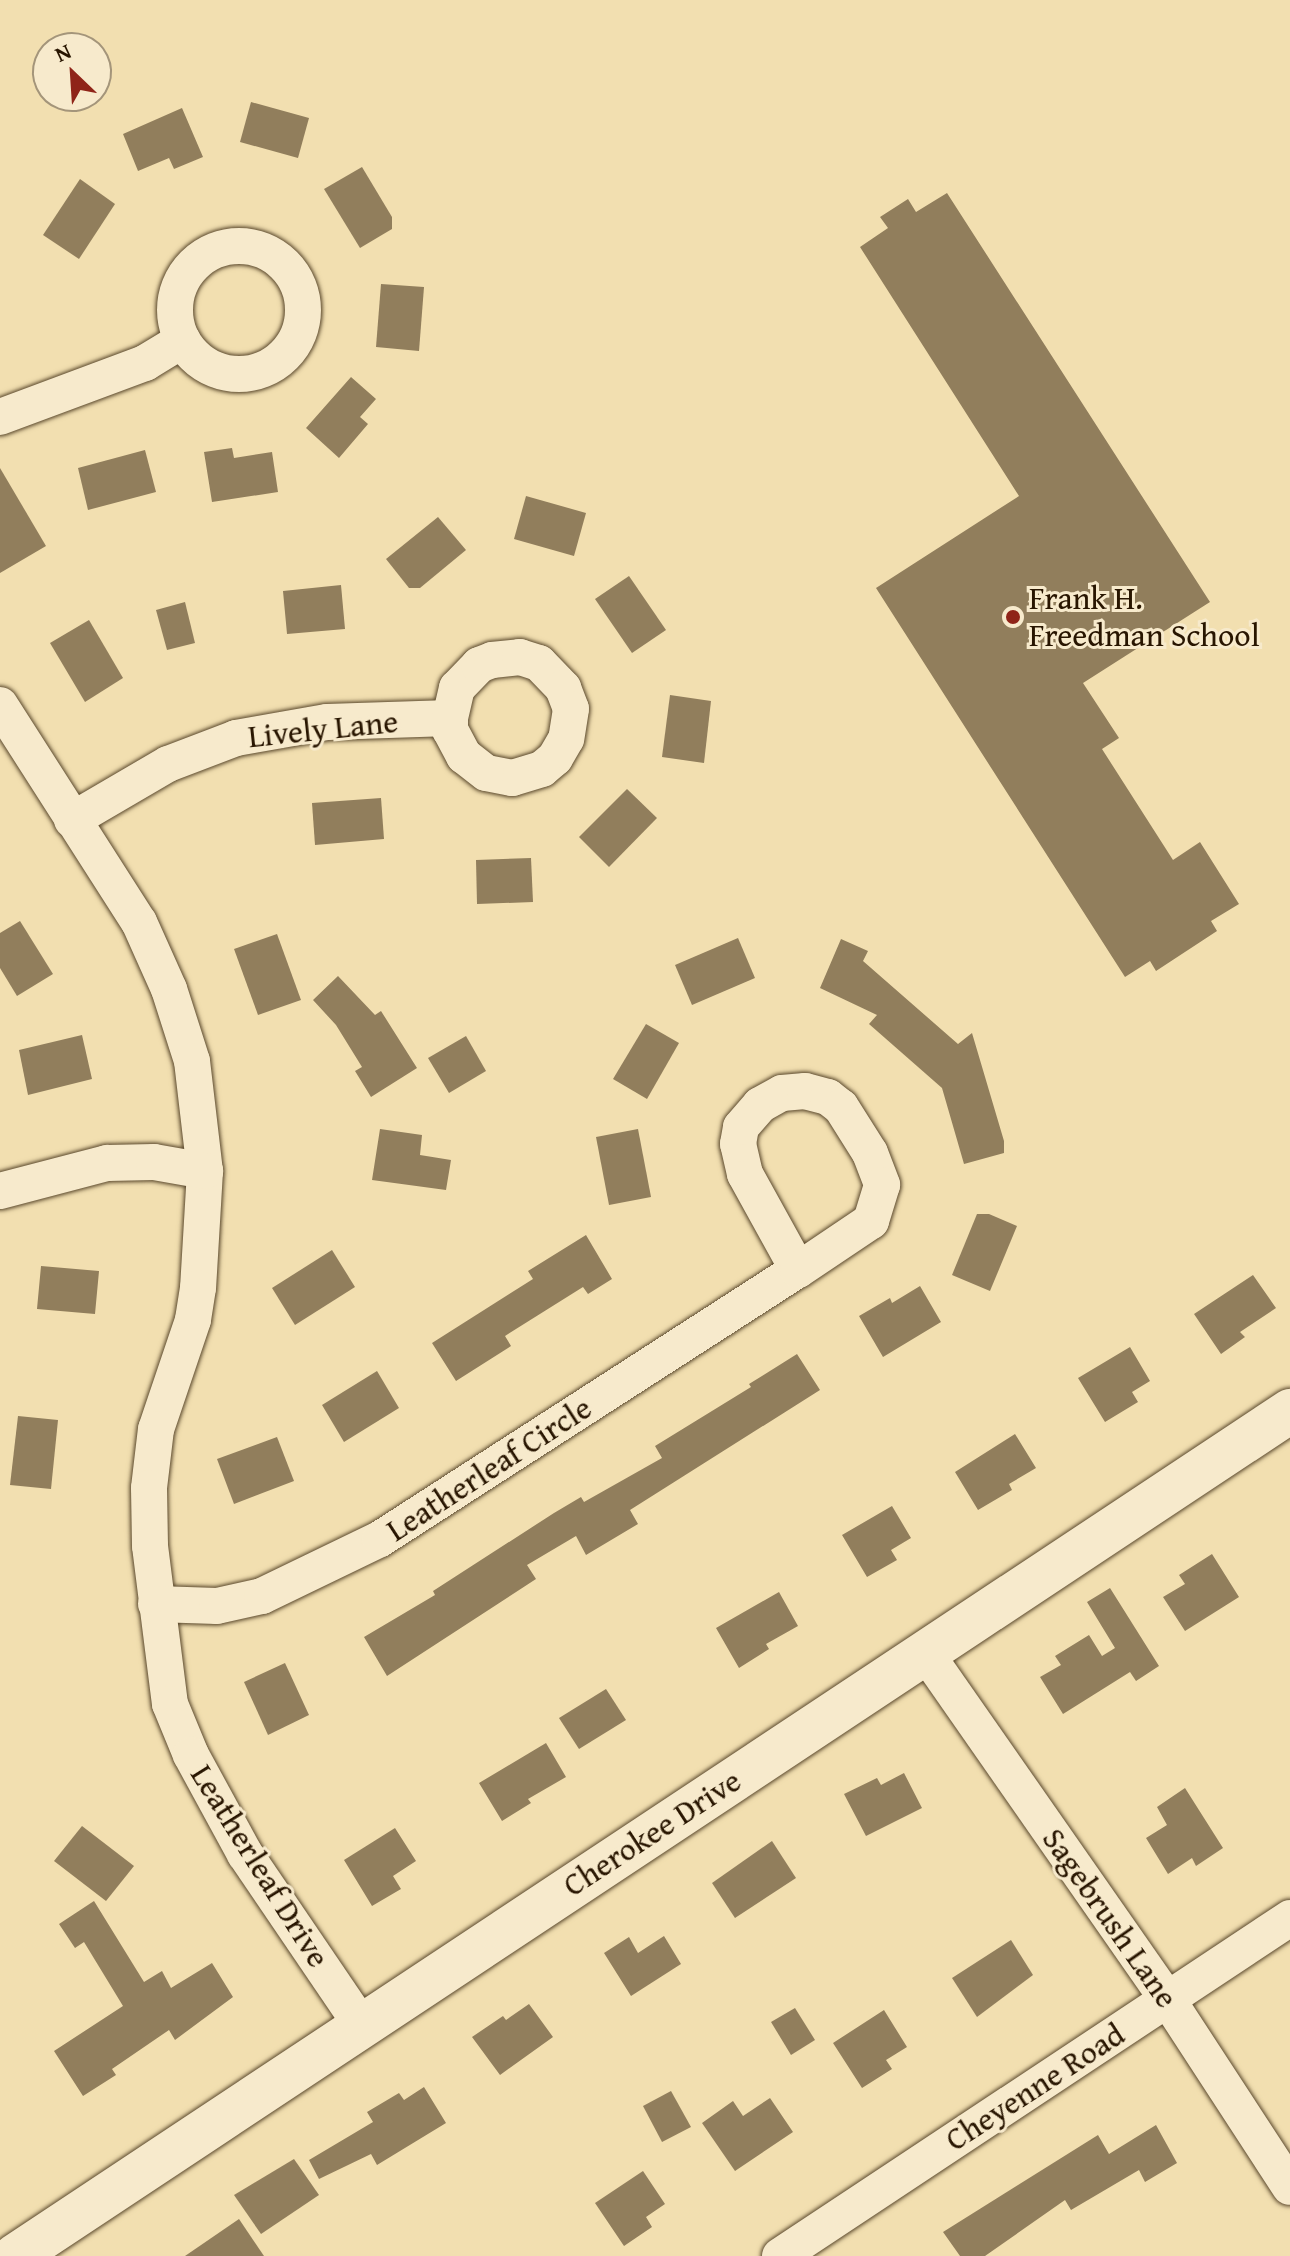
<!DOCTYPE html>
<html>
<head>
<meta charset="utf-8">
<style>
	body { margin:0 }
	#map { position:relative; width:1290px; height:2256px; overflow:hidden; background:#f2dfb0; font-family:"Gentium Book Plus",serif }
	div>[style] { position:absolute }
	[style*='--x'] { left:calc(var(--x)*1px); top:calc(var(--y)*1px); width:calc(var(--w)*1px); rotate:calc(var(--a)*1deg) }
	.building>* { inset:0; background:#917e5c }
	.roads { filter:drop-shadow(0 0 2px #5a482c) drop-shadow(0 0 2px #5a482c) }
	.street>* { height:36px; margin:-18px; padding:0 18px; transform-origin:18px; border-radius:18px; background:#f7eacc }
	.street>.ring { margin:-18px; padding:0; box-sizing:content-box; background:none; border:36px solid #f7eacc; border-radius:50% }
	.secondary>* { height:44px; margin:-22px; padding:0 22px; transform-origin:22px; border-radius:22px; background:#f7eacc }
	.dots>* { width:22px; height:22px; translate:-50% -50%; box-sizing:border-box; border:4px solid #f7eacc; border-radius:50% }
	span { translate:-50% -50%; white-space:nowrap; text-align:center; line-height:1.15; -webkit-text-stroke:6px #f7eacc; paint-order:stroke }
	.poi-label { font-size:32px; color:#281500 }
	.left { translate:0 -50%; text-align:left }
	.street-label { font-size:32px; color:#281500 }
	.north { position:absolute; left:32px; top:32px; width:80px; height:80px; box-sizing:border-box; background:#f7eacc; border:2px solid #a4957a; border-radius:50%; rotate:335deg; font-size:22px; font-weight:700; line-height:32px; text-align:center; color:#281500 }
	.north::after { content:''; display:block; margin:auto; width:28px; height:36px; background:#8f2418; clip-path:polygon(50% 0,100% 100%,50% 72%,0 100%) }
</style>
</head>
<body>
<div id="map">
	<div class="building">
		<div style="clip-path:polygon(251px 102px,309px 118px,298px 158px,240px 142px)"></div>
		<div style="clip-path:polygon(182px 108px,203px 157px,174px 169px,169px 158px,138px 171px,123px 134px)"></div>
		<div style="clip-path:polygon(362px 167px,392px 217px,392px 229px,360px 248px,324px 189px)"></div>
		<div style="clip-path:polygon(80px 179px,115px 204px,79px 259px,43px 235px)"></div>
		<div style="clip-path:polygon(947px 193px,1210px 602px,1083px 683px,1119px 738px,1102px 749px,1173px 860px,1200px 842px,1239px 904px,1211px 921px,1217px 931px,1156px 971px,1150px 961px,1125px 977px,876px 588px,1019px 496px,860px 247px,888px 228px,880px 217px,908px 199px,916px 212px)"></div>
		<div style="clip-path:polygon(381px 284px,424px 287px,419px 351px,376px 347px)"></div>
		<div style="clip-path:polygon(351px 377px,376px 399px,360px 417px,368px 424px,339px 458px,306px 428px)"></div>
		<div style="clip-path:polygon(232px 448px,234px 458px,272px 452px,278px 492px,212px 502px,204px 452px)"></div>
		<div style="clip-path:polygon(145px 450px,156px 492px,88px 510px,78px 468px)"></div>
		<div style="clip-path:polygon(0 468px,46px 546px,0 573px)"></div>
		<div style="clip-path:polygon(526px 496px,586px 513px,574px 556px,514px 539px)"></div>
		<div style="clip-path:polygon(438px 517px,466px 550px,420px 588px,409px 588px,386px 559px)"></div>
		<div style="clip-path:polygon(629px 576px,666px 630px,632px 653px,595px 599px)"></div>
		<div style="clip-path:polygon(341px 585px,345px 629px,287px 634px,283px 591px)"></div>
		<div style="clip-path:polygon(185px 602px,195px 643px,167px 650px,156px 610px)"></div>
		<div style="clip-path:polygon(89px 620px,123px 678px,85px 702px,50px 643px)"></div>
		<div style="clip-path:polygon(670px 695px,711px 701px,704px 763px,662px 757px)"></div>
		<div style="clip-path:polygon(627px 789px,657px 818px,609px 867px,579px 837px)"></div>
		<div style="clip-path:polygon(381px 798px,384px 839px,315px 845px,312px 803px)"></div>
		<div style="clip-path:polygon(531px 858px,533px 902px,477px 904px,476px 860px)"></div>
		<div style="clip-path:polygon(20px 921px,53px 974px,17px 996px,0 968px,0 933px)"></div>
		<div style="clip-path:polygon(277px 934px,301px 1000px,258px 1015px,234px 949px)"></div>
		<div style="clip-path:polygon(738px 938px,755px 978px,692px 1005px,675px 965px)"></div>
		<div style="clip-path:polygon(841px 939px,868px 951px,863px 961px,958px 1044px,972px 1033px,1004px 1141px,1004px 1153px,964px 1164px,942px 1088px,869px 1024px,877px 1015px,820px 988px)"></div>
		<div style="clip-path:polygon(338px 976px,375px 1015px,381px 1011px,417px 1068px,371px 1097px,355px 1071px,362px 1067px,336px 1025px,313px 1000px)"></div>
		<div style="clip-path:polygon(646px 1024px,679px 1043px,647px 1099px,613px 1079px)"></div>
		<div style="clip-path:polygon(82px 1035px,92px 1079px,28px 1095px,19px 1050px)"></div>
		<div style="clip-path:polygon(466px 1036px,486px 1071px,449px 1093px,428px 1058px)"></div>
		<div style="clip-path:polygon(380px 1129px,422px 1135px,420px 1155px,451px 1160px,446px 1190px,372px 1180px)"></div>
		<div style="clip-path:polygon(638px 1129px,651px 1197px,609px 1205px,596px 1137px)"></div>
		<div style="clip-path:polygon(977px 1214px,989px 1214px,1017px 1226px,990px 1291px,952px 1275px)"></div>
		<div style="clip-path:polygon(586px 1235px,612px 1279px,588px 1294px,583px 1287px,505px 1336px,511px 1346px,456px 1381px,432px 1343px,533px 1279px,528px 1271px)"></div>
		<div style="clip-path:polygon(332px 1250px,355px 1287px,295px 1325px,272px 1288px)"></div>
		<div style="clip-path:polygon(41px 1266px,99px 1271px,95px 1314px,37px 1309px)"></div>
		<div style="clip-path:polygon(1253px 1275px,1276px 1308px,1240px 1332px,1245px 1337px,1221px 1354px,1194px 1314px)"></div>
		<div style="clip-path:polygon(920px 1286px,941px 1322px,883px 1357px,859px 1316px,890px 1298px,892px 1303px)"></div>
		<div style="clip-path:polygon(1130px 1347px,1150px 1381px,1132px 1392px,1138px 1402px,1105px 1422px,1078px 1378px)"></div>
		<div style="clip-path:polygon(797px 1354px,820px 1390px,630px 1510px,638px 1524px,586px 1555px,576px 1536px,527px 1565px,536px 1579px,387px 1676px,364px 1637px,435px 1595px,433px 1591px,554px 1513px,581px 1497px,584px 1502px,662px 1458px,655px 1446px,751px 1387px,749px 1384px)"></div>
		<div style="clip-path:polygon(377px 1371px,399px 1408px,344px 1442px,322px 1405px)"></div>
		<div style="clip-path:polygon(18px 1416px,58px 1420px,51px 1489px,10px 1485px)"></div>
		<div style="clip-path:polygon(1015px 1434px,1036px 1468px,1009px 1484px,1012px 1490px,978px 1510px,955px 1472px)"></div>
		<div style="clip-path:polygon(277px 1437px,294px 1481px,234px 1504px,217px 1459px)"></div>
		<div style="clip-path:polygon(892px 1506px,911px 1538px,891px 1550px,897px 1560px,867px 1577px,842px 1535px)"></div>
		<div style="clip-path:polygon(1212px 1554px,1239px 1597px,1185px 1631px,1163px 1597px,1185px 1584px,1179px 1575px)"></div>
		<div style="clip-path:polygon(1110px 1588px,1159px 1666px,1136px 1681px,1130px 1672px,1063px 1714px,1040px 1677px,1061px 1665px,1055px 1656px,1089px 1635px,1102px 1656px,1115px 1648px,1087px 1602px)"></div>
		<div style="clip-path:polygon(779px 1592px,798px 1626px,766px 1644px,769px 1649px,739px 1668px,716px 1628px)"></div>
		<div style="clip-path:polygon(285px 1663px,309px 1715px,268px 1735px,244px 1682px)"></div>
		<div style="clip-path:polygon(606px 1689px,626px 1720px,579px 1749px,559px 1718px)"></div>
		<div style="clip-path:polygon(546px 1743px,566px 1777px,528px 1799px,531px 1803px,502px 1821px,479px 1783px)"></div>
		<div style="clip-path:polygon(904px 1773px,922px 1808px,866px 1836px,844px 1794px,877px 1778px,881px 1785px)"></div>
		<div style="clip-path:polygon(1185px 1788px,1223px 1848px,1196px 1866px,1192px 1858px,1168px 1874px,1146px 1838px,1167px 1825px,1157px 1807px)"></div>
		<div style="clip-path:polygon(82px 1826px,134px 1866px,106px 1901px,54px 1861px)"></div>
		<div style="clip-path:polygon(395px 1828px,416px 1861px,393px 1876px,401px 1889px,372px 1906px,344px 1860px)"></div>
		<div style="clip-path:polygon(772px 1841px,796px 1878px,735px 1918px,712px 1883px)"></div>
		<div style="clip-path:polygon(94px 1901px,144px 1982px,162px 1971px,171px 1988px,212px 1963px,233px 1997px,175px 2040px,169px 2030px,112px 2069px,116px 2075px,83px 2096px,54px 2051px,123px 2006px,84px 1942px,75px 1948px,59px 1924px)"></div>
		<div style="clip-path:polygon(664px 1936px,681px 1964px,631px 1996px,604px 1953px,629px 1937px,638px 1953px)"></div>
		<div style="clip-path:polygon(1011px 1940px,1033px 1975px,977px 2017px,952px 1978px)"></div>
		<div style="clip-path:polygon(529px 2004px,553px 2037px,500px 2075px,472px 2037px,503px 2016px,506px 2020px)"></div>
		<div style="clip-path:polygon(795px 2008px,815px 2040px,791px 2055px,771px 2022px)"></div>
		<div style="clip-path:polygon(884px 2010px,907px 2047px,886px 2060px,892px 2069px,862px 2088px,833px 2043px)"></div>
		<div style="clip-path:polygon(424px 2087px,446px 2123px,377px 2165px,371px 2154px,319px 2179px,309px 2160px,373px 2122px,367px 2112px,399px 2093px,404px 2100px)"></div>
		<div style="clip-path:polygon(671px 2091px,691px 2127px,662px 2142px,643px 2106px)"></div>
		<div style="clip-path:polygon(770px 2098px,793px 2132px,735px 2171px,702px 2123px,733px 2101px,743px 2116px)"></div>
		<div style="clip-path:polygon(1156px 2125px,1177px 2163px,1145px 2182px,1139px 2170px,1071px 2210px,1065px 2200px,985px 2256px,960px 2256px,943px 2232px,1098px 2135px,1109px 2154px)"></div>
		<div style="clip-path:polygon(294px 2159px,319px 2195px,261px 2234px,234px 2195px)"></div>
		<div style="clip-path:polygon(643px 2171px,665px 2204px,646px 2217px,652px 2227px,624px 2246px,595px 2203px)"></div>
		<div style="clip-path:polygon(239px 2219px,264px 2256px,185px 2256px)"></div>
	</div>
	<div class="roads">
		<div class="street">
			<div class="ring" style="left:175px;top:246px;width:92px;height:92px"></div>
			<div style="--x:0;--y:417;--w:155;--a:-20.4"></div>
			<div style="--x:145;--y:363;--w:44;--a:-31.2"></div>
			<div style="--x:0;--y:705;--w:258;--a:57.4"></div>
			<div style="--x:139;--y:922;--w:73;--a:65.9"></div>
			<div style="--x:169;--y:989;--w:76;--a:72.3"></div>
			<div style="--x:192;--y:1061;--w:111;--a:83.3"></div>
			<div style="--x:205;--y:1171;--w:117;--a:93.4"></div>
			<div style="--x:198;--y:1288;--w:32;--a:99"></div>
			<div style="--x:193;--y:1320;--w:115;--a:108.7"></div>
			<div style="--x:156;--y:1429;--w:59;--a:96.8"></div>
			<div style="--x:149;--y:1488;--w:58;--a:89"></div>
			<div style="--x:150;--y:1546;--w:159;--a:82.8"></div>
			<div style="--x:170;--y:1704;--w:55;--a:67.6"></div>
			<div style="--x:191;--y:1755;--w:113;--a:61.4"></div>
			<div style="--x:245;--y:1854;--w:207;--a:55.8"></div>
			<div style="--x:72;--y:820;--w:111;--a:-30.3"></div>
			<div style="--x:168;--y:764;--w:73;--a:-20.9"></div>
			<div style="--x:236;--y:738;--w:92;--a:-10"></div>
			<div style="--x:327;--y:722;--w:123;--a:-1.9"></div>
			<div style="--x:450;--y:718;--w:31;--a:-77"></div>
			<div style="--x:457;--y:688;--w:32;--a:-46"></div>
			<div style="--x:479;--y:665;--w:14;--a:-21"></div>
			<div style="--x:492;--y:660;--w:28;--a:-6"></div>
			<div style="--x:520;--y:657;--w:20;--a:18"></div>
			<div style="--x:539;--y:663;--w:35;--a:46"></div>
			<div style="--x:563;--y:688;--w:22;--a:69"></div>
			<div style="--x:571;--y:709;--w:30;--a:99"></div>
			<div style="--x:566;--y:739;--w:22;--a:120"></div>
			<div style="--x:555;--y:758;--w:17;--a:140"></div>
			<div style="--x:542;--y:769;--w:31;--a:163"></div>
			<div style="--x:512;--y:778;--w:26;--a:-169"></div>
			<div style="--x:486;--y:773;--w:28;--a:-142"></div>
			<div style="--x:464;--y:756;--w:30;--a:-118"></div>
			<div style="--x:450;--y:730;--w:12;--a:-90"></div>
			<div style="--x:0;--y:1191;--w:111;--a:-14.7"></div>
			<div style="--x:107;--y:1163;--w:47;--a:-1.2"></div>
			<div style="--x:154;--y:1162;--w:52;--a:10"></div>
			<div style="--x:156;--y:1604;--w:61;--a:1.9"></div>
			<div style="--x:217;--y:1606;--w:46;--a:-12.5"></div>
			<div style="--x:262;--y:1596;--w:131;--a:-25.8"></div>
			<div style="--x:380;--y:1539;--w:497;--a:-32.8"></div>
			<div style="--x:798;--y:1270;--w:110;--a:-118.9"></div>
			<div style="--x:745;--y:1174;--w:31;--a:-103"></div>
			<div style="--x:738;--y:1144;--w:17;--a:-80"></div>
			<div style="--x:741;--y:1127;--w:29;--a:-49"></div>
			<div style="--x:760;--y:1105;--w:25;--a:-29"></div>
			<div style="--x:782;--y:1093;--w:23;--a:-5"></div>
			<div style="--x:805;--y:1091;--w:24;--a:15"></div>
			<div style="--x:828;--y:1097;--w:16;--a:38"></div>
			<div style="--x:841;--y:1107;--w:54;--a:57.8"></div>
			<div style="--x:870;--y:1153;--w:34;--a:69"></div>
			<div style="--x:882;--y:1185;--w:38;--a:107"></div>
			<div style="--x:871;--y:1221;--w:88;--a:146.1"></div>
			<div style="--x:925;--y:1652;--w:424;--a:55.1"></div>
			<div style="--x:1168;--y:2000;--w:223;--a:56.9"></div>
			<div style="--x:780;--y:2256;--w:612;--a:-33.53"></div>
		</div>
		<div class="secondary">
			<div style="--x:15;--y:2256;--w:1530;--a:-33.53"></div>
		</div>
	</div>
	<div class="dots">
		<div style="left:1013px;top:617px;background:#8f2418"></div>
	</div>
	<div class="poi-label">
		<span class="left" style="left:1029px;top:617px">Frank H.<br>Freedman School</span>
	</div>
	<div class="street-label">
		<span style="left:323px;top:729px;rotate:-6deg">Lively Lane</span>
		<span style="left:489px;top:1469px;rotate:-33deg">Leatherleaf Circle</span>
		<span style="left:652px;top:1833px;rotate:-33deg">Cherokee Drive</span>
		<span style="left:260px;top:1866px;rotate:58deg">Leatherleaf Drive</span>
		<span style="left:1110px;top:1918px;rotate:55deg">Sagebrush Lane</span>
		<span style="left:1035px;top:2087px;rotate:-33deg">Cheyenne Road</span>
	</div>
	<div class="north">N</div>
</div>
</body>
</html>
